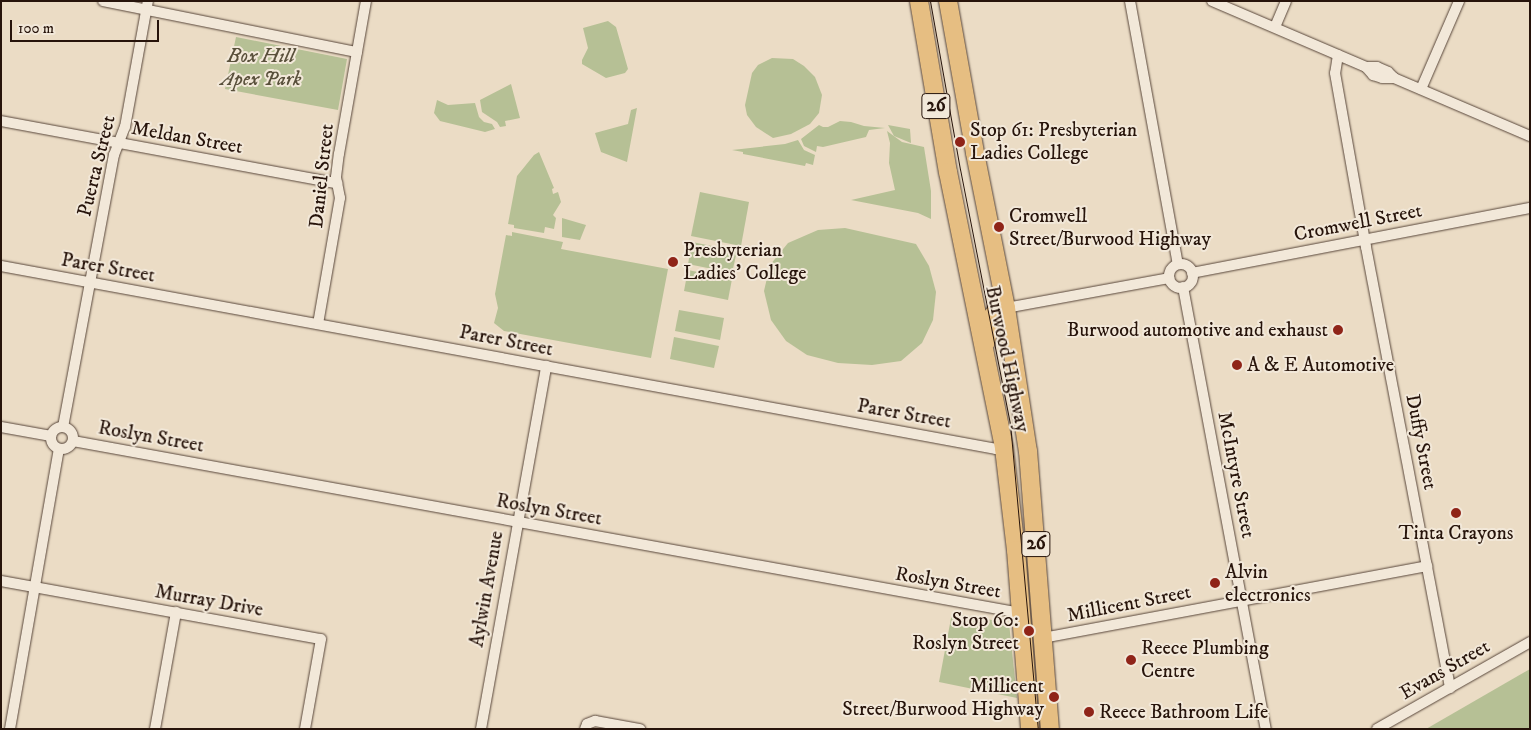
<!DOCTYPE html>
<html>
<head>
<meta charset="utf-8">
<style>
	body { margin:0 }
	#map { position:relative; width:1531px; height:730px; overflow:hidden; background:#ebdcc5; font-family:"IM FELL DW Pica",serif }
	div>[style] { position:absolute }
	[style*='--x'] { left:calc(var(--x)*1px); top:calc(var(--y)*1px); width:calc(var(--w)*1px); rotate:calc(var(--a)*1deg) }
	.green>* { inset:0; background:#b6c095 }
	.roads { filter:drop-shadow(0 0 1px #58463a) drop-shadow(0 0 1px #58463a) }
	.minor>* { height:10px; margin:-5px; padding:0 5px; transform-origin:5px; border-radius:5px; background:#f2e8d9 }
	.minor>.ring { margin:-5px; padding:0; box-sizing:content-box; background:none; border:10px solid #f2e8d9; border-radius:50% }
	.trunk>* { height:18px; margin:-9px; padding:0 9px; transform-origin:9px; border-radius:9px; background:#e6be82 }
	.tram>* { height:1px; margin:-0.5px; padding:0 0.5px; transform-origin:0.5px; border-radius:0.5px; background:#27140b }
	.dots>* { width:14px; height:14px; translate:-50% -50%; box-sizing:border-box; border:2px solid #f2e8d9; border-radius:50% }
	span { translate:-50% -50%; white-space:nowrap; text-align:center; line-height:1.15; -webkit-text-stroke:4px #f2e8d9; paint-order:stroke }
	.shield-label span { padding:1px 4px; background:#f2e8d9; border:1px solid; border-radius:4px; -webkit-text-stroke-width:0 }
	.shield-label { font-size:19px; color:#27140b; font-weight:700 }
	.park-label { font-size:20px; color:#59503b; font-style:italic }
	.poi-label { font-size:20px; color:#27140b }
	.left { translate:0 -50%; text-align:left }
	.right { translate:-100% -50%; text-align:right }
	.street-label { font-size:20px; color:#27140b }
	.frame { position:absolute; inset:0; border:2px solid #27140b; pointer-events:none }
	.scale { position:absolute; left:10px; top:20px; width:149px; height:22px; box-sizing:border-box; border:2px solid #27140b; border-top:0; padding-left:6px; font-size:15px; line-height:18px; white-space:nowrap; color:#27140b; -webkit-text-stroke:4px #f2e8d9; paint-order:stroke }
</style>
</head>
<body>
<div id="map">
	<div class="green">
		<div style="clip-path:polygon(608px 21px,616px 27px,628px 69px,625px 73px,606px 78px,582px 64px,582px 60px,588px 48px,583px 28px)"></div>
		<div style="clip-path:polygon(236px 37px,347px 59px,338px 110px,225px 89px)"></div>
		<div style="clip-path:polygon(772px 58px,793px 59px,804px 66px,815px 77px,822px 95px,819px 113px,810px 124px,791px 134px,773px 138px,756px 127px,747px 115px,745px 105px,752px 73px,758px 65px)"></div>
		<div style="clip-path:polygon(511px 84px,520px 118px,505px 121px,506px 126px,500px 127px,497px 122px,482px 112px,480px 100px)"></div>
		<div style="clip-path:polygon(437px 100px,448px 105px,475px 103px,479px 117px,484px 122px,492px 124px,495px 129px,485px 132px,440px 121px,434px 113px)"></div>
		<div style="clip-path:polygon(637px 108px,627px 162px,601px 152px,595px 133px,628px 124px,631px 110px)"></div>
		<div style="clip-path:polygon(840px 121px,851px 122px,864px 126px,885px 128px,869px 130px,866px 137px,823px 147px,817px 146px,816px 152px,804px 146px,801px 139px,819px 125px,823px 127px,828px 127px)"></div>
		<div style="clip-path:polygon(888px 125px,910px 129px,911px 143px,894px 136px)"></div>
		<div style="clip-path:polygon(887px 131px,902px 142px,924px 147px,931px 191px,931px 219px,918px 213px,851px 200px,895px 190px,889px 163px,890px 143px)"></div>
		<div style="clip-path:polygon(798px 140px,804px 150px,815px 155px,813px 165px,806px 163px,805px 166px,743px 154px,743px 152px,732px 150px,785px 144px)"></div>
		<div style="clip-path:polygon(539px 152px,554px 188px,552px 189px,553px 194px,558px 192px,561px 202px,553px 215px,556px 218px,554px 229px,545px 227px,544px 233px,514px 228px,514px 225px,508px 224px,517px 176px,534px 155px)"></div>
		<div style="clip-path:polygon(700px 192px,749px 202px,741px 246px,691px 236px)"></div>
		<div style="clip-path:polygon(562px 218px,586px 225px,580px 240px,562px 237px)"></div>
		<div style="clip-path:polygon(845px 228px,916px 244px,929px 266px,936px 292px,933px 320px,922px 343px,901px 361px,872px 365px,838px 363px,807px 355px,786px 341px,771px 320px,764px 291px,770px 265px,788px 243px,818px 230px)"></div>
		<div style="clip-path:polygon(512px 232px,563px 242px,561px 249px,668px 269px,651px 358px,504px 331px,494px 323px,498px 308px,495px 294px,506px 235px,512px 236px)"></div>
		<div style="clip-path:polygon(692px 242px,737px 251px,732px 273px,688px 264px)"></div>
		<div style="clip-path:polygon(688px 270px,732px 279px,728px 300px,684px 291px)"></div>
		<div style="clip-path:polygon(679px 310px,724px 318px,720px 340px,675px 331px)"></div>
		<div style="clip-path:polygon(674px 337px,719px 346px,714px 368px,670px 359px)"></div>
		<div style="clip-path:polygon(952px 613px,1009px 623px,1017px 698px,939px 682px)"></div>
		<div style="clip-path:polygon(1530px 669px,1530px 729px,1426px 729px)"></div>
	</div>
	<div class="roads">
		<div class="minor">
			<div style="--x:103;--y:1;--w:259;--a:11.4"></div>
			<div style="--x:1130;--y:1;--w:267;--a:79.7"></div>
			<div style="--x:1212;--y:1;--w:168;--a:23.2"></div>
			<div style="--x:1366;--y:67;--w:11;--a:0"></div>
			<div style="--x:1377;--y:67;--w:12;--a:24"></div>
			<div style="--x:1388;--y:72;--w:8;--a:45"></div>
			<div style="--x:1275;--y:27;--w:28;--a:-67"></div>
			<div style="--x:1338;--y:55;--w:18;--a:99"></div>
			<div style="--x:1335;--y:73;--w:177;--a:79.9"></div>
			<div style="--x:1366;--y:247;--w:449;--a:79.2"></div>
			<div style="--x:1366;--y:67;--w:11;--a:49"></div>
			<div style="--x:1373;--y:75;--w:9;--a:18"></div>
			<div style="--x:1382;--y:78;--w:12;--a:0"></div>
			<div style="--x:1394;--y:78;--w:148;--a:23.1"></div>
			<div style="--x:1421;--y:89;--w:96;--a:-66.6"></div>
			<div style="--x:1;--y:121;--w:342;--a:10.5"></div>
			<div class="ring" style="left:1169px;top:264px;width:14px;height:14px"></div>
			<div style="--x:1;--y:266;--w:1012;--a:10.42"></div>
			<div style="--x:996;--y:449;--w:8;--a:-7"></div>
			<div style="--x:1192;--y:273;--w:344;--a:-10.9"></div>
			<div style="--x:1183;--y:287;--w:450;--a:79.4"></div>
			<div style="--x:1006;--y:308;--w:166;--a:-10.4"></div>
			<div style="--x:318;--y:324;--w:128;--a:-80.1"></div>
			<div style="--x:340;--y:198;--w:21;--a:-101"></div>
			<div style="--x:336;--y:177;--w:23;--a:-83"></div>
			<div style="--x:339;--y:154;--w:155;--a:-80"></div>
			<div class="ring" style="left:51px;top:427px;width:12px;height:12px"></div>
			<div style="--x:1;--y:427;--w:51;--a:10.2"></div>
			<div style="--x:63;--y:427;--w:277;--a:-79.4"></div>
			<div style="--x:114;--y:155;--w:30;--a:-69"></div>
			<div style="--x:125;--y:127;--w:128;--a:-79.7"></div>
			<div style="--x:73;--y:441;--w:962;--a:10.29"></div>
			<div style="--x:1;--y:581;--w:325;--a:10.3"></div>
			<div style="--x:321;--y:639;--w:91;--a:100.1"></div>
			<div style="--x:1043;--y:638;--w:391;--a:-10.6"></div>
			<div style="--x:10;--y:729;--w:284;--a:-80.1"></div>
			<div style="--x:155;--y:729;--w:119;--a:-79.8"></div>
			<div style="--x:481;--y:729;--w:369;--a:-79.8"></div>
			<div style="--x:585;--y:729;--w:5;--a:-68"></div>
			<div style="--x:587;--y:724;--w:9;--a:-21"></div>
			<div style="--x:595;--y:721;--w:46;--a:10.1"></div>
			<div style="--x:1377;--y:729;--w:176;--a:-29.6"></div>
		</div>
		<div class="trunk">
			<div style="--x:919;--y:1;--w:173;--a:80.4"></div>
			<div style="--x:948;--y:172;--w:282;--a:78.5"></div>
			<div style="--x:1004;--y:448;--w:103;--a:83.3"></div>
			<div style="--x:1016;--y:550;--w:180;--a:85.5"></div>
			<div style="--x:948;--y:1;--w:154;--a:79.9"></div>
			<div style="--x:975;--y:153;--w:158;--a:78.7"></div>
			<div style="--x:1006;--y:308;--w:145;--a:81.3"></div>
			<div style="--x:1028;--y:451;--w:279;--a:85.5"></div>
			<div style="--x:986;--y:342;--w:23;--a:-80"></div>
			<div style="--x:990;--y:319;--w:8;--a:-50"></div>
			<div style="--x:995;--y:313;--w:12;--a:-24"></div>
		</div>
	</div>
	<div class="tram">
		<div style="--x:930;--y:1;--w:171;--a:79.9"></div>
		<div style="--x:960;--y:169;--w:259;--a:78.9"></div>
		<div style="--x:1010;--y:423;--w:307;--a:84.8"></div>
	</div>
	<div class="dots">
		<div style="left:960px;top:142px;background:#8f2418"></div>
		<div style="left:999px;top:227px;background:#8f2418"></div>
		<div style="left:673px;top:262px;background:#8f2418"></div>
		<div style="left:1338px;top:330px;background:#8f2418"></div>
		<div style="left:1237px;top:365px;background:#8f2418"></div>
		<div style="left:1456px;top:513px;background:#8f2418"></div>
		<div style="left:1215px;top:583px;background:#8f2418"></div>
		<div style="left:1029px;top:631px;background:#8f2418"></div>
		<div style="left:1131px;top:660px;background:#8f2418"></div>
		<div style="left:1054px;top:697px;background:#8f2418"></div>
		<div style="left:1089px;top:712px;background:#8f2418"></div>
	</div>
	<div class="shield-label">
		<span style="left:936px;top:106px">26</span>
		<span style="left:1036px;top:544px">26</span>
	</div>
	<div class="park-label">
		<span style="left:261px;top:68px">Box Hill<br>Apex Park</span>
	</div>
	<div class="poi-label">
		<span class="left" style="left:970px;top:142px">Stop 61: Presbyterian<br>Ladies College</span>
		<span class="left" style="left:1009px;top:228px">Cromwell<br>Street/Burwood Highway</span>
		<span class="left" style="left:683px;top:262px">Presbyterian<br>Ladies' College</span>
		<span class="right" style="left:1328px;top:330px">Burwood automotive and exhaust</span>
		<span class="left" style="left:1247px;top:365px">A &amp; E Automotive</span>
		<span style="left:1456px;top:533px">Tinta Crayons</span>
		<span class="left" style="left:1225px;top:584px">Alvin<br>electronics</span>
		<span class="right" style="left:1019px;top:632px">Stop 60:<br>Roslyn Street</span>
		<span class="left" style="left:1141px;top:660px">Reece Plumbing<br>Centre</span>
		<span class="right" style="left:1044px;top:698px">Millicent<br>Street/Burwood Highway</span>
		<span class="left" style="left:1099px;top:712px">Reece Bathroom Life</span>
	</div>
	<div class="street-label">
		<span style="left:187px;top:138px;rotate:10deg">Meldan Street</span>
		<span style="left:97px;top:166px;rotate:-76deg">Puerta Street</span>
		<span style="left:322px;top:176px;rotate:-84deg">Daniel Street</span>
		<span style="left:1358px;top:223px;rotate:-11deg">Cromwell Street</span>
		<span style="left:108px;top:268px;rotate:10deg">Parer Street</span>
		<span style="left:506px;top:341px;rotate:11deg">Parer Street</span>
		<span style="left:1007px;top:359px;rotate:78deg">Burwood Highway</span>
		<span style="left:904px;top:414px;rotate:10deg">Parer Street</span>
		<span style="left:151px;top:437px;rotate:10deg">Roslyn Street</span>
		<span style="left:1421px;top:442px;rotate:79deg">Duffy Street</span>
		<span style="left:1236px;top:475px;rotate:79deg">McIntyre Street</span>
		<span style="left:549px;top:510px;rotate:10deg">Roslyn Street</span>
		<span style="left:948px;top:583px;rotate:10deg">Roslyn Street</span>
		<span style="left:487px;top:589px;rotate:-80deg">Aylwin Avenue</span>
		<span style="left:209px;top:601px;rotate:10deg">Murray Drive</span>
		<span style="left:1129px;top:604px;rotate:-11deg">Millicent Street</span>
		<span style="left:1445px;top:670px;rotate:-30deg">Evans Street</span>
	</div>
	<div class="frame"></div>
	<div class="scale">100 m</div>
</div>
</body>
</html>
